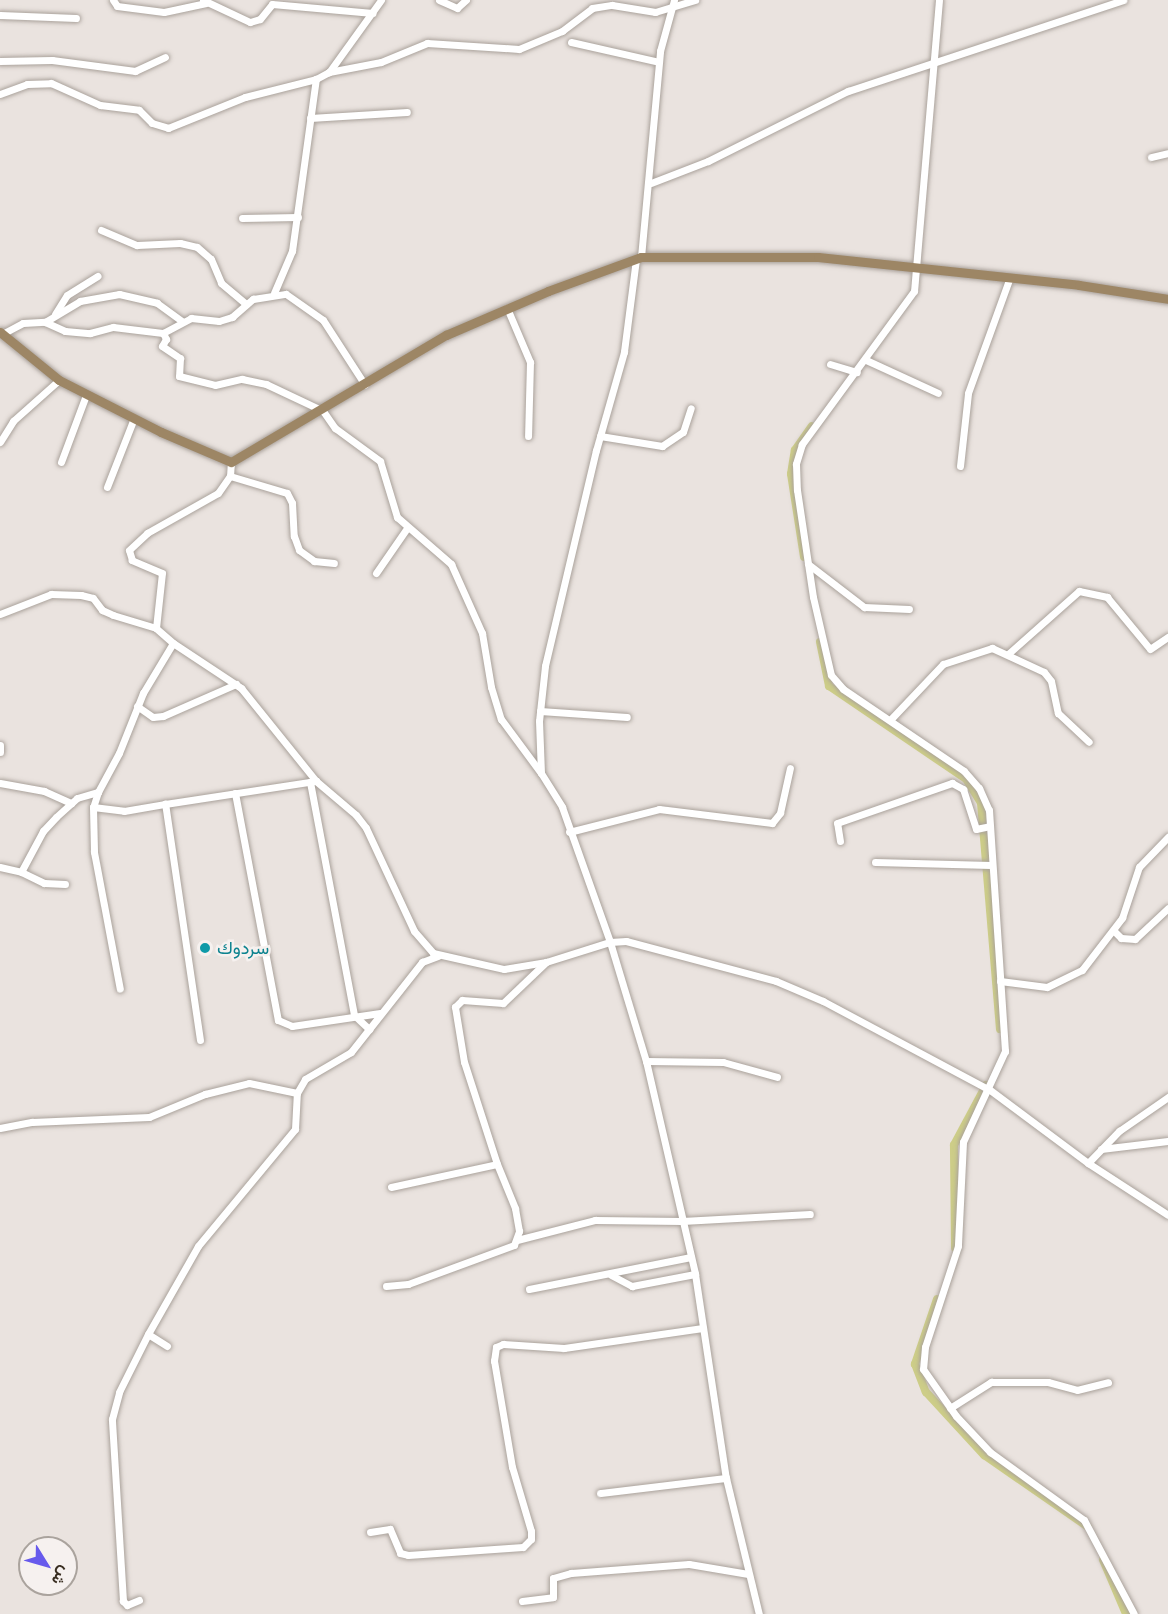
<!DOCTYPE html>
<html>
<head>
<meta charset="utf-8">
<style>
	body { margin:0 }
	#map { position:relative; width:1168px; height:1614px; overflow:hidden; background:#eae3df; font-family:Cabin,Vazirmatn,sans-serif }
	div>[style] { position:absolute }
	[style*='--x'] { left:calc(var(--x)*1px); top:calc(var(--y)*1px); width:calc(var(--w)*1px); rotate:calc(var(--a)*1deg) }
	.canal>* { height:8px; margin:-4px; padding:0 4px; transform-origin:4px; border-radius:4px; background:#cdcd88 }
	.roads { filter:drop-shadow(0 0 2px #aaa29b) drop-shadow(0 0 2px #aaa29b) }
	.minor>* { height:7px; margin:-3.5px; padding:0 3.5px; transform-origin:3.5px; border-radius:3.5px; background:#fff }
	.major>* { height:9px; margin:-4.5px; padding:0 4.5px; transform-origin:4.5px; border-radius:4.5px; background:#9d8665 }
	.dots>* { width:16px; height:16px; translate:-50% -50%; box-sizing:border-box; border:3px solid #f6f1ef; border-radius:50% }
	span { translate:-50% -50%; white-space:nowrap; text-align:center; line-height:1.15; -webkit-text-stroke:5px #f6f1ef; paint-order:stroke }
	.culture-label { font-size:18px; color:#0d838f }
	.left { translate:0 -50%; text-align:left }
	.north { position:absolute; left:18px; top:1536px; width:60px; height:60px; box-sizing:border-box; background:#f6f1ef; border:2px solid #aaa39d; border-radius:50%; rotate:127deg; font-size:16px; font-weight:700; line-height:24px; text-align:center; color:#392e21 }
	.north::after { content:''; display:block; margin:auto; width:21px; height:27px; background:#675aec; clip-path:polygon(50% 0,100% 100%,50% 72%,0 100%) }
</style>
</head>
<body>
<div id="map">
	<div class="canal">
		<div style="--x:804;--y:557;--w:84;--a:-98.9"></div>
		<div style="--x:791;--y:474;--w:24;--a:-81"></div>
		<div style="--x:795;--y:450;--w:29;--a:-55"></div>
		<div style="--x:820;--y:642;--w:45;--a:78.4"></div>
		<div style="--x:829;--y:686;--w:166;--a:34.2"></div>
		<div style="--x:966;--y:779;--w:28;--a:58"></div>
		<div style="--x:981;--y:803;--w:227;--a:85.2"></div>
		<div style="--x:955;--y:1248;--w:103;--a:-90.6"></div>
		<div style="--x:954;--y:1145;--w:68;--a:-61.9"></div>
		<div style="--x:937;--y:1299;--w:69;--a:108.7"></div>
		<div style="--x:915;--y:1364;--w:30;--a:69"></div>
		<div style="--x:926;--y:1392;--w:86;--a:47.4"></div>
		<div style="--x:984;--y:1455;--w:126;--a:34.7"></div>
		<div style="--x:1103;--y:1560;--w:59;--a:66.9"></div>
	</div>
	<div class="roads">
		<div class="minor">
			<div style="--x:113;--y:0;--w:7;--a:56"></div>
			<div style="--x:117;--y:6;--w:47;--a:7.3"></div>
			<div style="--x:164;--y:12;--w:43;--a:-12.1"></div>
			<div style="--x:203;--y:0;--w:52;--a:25.1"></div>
			<div style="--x:250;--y:22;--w:10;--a:-17"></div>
			<div style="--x:260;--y:19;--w:19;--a:-51"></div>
			<div style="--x:272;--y:4;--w:101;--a:5.1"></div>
			<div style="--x:381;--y:0;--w:89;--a:125.8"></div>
			<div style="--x:329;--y:72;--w:53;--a:-10.9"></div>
			<div style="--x:381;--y:62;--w:50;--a:-22.4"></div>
			<div style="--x:427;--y:43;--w:92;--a:3.7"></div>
			<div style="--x:519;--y:49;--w:47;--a:-22.7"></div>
			<div style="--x:562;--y:31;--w:38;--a:-37"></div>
			<div style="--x:592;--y:8;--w:20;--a:-9"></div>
			<div style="--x:612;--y:5;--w:44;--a:9.2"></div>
			<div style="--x:655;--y:12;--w:42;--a:-16.7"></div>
			<div style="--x:439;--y:0;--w:20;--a:24"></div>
			<div style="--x:457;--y:8;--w:12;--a:-42"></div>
			<div style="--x:939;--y:0;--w:292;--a:94.9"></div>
			<div style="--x:914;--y:291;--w:190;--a:126.2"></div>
			<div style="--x:802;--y:444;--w:21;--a:107"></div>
			<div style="--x:796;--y:464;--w:26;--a:88"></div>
			<div style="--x:797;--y:490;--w:108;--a:81.5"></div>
			<div style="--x:813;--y:597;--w:80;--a:77"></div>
			<div style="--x:831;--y:675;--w:18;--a:49"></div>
			<div style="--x:843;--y:689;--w:146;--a:34.1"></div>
			<div style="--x:964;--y:771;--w:23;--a:49"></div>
			<div style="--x:979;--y:788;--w:24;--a:66"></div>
			<div style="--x:989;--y:810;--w:242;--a:86.2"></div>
			<div style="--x:1005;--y:1051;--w:100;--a:114.8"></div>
			<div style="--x:963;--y:1142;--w:104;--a:92.8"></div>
			<div style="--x:958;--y:1246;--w:106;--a:108.1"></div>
			<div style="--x:925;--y:1347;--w:22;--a:95"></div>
			<div style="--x:923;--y:1369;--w:57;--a:54.9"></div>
			<div style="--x:956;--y:1416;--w:50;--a:46.6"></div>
			<div style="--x:990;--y:1452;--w:116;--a:35.9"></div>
			<div style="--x:1084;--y:1520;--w:106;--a:62"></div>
			<div style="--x:0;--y:15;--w:76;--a:2.3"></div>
			<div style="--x:571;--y:42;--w:90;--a:12.8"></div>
			<div style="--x:0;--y:61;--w:52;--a:-1.1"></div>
			<div style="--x:52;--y:60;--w:84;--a:7.5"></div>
			<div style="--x:135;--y:71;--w:33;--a:-25"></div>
			<div style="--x:0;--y:94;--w:29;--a:-20"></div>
			<div style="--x:27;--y:84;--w:24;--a:-2"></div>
			<div style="--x:51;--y:83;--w:54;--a:24.2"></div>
			<div style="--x:100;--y:105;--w:39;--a:7"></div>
			<div style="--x:139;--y:110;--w:18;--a:45"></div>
			<div style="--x:152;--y:123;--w:17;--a:17"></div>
			<div style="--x:168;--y:128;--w:83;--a:-21.9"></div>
			<div style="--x:245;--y:97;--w:73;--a:-14.2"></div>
			<div style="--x:310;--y:118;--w:97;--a:-3.5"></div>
			<div style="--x:1151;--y:157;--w:17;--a:-13"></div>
			<div style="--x:651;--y:183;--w:61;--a:-21.1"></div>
			<div style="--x:708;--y:161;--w:157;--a:-26.6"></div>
			<div style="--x:848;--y:91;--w:290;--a:-18.3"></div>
			<div style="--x:242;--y:218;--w:56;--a:-1"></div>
			<div style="--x:101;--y:230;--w:39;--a:23"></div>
			<div style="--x:137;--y:245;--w:43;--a:-2.7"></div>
			<div style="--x:180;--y:243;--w:17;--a:13"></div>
			<div style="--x:197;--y:247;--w:18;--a:41"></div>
			<div style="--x:211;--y:259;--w:26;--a:67"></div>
			<div style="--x:221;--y:283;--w:33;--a:40"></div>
			<div style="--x:641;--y:257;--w:207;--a:-84.7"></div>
			<div style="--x:660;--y:51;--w:53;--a:-74.6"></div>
			<div style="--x:636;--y:259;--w:94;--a:97.4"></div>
			<div style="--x:624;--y:352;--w:102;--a:105.9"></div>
			<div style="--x:596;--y:450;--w:222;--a:103.3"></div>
			<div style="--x:545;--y:666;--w:55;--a:96.2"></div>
			<div style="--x:539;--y:721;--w:52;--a:87.8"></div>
			<div style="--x:541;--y:773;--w:40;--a:58"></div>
			<div style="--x:562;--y:807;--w:143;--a:70.4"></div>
			<div style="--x:610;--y:942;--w:124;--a:73.2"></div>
			<div style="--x:646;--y:1061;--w:219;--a:77"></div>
			<div style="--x:695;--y:1274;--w:206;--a:81.4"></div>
			<div style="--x:726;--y:1478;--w:140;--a:76.4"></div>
			<div style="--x:274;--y:293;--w:46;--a:-66.8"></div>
			<div style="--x:292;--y:251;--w:174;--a:-82.1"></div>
			<div style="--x:316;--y:79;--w:15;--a:-28"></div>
			<div style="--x:507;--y:308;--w:59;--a:66.9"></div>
			<div style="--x:530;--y:362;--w:74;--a:91.5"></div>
			<div style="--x:55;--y:314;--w:22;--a:-58"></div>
			<div style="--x:67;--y:295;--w:36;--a:-32"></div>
			<div style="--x:45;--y:322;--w:41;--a:-31"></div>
			<div style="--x:80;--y:301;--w:40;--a:-10"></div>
			<div style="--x:119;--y:294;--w:39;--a:13"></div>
			<div style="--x:157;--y:303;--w:31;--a:36"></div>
			<div style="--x:4;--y:333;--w:21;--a:-28"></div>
			<div style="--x:23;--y:323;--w:22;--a:-3"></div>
			<div style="--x:45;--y:322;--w:22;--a:24"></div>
			<div style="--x:65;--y:331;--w:25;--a:5"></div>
			<div style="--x:90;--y:333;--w:24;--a:-15"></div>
			<div style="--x:113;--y:327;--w:50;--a:6.8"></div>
			<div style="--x:163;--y:333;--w:32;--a:-28"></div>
			<div style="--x:191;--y:318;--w:28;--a:6"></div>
			<div style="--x:219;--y:321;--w:14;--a:-17"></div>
			<div style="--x:232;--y:317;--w:28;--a:-41"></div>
			<div style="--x:253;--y:299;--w:33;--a:-9"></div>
			<div style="--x:286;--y:294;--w:45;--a:35.1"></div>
			<div style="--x:323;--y:320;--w:77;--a:57.1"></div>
			<div style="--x:163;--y:333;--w:7;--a:63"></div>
			<div style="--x:166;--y:339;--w:8;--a:120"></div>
			<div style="--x:162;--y:346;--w:22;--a:34"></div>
			<div style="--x:180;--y:358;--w:18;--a:93"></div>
			<div style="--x:179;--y:376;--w:37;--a:14"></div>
			<div style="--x:215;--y:385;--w:28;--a:-13"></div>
			<div style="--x:242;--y:379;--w:25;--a:12"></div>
			<div style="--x:266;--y:384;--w:63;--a:25.3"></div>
			<div style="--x:323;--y:411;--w:21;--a:55"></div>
			<div style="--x:335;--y:428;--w:56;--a:36.3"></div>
			<div style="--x:380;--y:461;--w:59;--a:73.1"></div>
			<div style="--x:397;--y:517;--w:72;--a:41"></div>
			<div style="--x:451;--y:564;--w:76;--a:65.8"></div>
			<div style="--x:482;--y:633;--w:55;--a:80.5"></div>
			<div style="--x:491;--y:687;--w:34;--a:73"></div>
			<div style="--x:501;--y:719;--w:67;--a:53.5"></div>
			<div style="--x:866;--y:360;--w:79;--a:24.6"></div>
			<div style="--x:830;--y:364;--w:28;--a:17"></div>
			<div style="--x:600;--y:436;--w:63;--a:9.2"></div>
			<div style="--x:662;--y:446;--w:25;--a:-34"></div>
			<div style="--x:683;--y:432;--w:25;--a:-72"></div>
			<div style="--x:0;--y:442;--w:25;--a:-58"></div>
			<div style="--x:13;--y:421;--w:62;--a:-41.7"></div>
			<div style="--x:61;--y:462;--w:72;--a:-69.5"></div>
			<div style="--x:960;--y:466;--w:73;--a:-83.7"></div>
			<div style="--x:968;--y:393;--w:123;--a:-70.1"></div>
			<div style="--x:230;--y:476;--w:59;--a:16.6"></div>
			<div style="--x:287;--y:493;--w:11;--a:63"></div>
			<div style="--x:292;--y:503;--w:33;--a:87"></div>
			<div style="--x:294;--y:536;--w:15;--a:70"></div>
			<div style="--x:299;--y:550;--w:19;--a:36"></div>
			<div style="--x:314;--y:561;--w:20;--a:6"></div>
			<div style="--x:107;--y:487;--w:74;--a:-68.6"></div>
			<div style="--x:808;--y:564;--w:71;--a:37.5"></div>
			<div style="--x:864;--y:607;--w:45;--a:2.5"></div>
			<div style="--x:376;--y:573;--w:55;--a:-55.4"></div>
			<div style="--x:0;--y:614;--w:55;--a:-21.4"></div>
			<div style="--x:51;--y:594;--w:30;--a:2"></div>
			<div style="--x:81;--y:595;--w:12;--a:14"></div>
			<div style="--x:93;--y:598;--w:15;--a:53"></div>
			<div style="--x:102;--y:610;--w:12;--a:24"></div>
			<div style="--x:113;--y:615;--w:45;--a:16.8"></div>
			<div style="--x:173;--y:643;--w:82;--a:33.5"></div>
			<div style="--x:241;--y:688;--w:119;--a:51.1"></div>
			<div style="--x:1008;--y:654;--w:95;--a:-41.6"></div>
			<div style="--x:1079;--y:591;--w:29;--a:12"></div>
			<div style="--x:1107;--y:597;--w:67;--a:50.4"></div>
			<div style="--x:1150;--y:649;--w:22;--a:-34"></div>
			<div style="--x:137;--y:706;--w:19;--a:35"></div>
			<div style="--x:153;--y:717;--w:10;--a:-6"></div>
			<div style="--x:163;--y:716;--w:80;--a:-23.7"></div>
			<div style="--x:540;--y:711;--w:87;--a:3.9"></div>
			<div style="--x:890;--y:720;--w:77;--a:-46.6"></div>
			<div style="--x:943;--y:664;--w:52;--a:-18.1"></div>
			<div style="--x:992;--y:648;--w:57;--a:24.8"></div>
			<div style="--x:1044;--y:672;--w:11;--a:52"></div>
			<div style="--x:1051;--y:681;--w:33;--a:78"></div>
			<div style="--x:1058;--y:713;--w:42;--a:43.1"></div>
			<div style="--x:0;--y:745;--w:7;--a:90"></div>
			<div style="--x:310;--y:782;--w:237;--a:79.3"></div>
			<div style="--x:354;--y:1015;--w:21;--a:43"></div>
			<div style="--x:0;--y:783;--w:45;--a:10.3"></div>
			<div style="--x:44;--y:791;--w:30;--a:24"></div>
			<div style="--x:98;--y:792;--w:44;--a:-61.7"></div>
			<div style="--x:119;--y:753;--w:65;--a:-68.2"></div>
			<div style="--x:143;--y:693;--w:58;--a:-59"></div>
			<div style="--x:173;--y:643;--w:23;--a:-139"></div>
			<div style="--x:156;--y:628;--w:55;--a:-83.8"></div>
			<div style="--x:162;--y:573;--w:33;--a:-157"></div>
			<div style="--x:132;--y:560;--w:10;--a:-107"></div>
			<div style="--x:129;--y:550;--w:25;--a:-43"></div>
			<div style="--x:147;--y:533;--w:81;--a:-29.4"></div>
			<div style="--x:218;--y:493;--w:21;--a:-55"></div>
			<div style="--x:230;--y:476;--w:14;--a:-86"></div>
			<div style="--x:235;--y:793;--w:231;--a:79.3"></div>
			<div style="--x:278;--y:1020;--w:15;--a:23"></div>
			<div style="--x:292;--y:1026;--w:89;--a:-8.4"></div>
			<div style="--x:93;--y:807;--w:31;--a:7"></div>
			<div style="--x:124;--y:811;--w:42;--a:-9.7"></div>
			<div style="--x:569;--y:832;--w:93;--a:-14.3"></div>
			<div style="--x:659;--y:809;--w:114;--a:7.1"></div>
			<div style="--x:772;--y:823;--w:13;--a:-51"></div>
			<div style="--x:780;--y:813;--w:46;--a:-77.5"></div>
			<div style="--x:840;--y:841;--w:18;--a:-99"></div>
			<div style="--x:837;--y:823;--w:122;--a:-19.2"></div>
			<div style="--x:952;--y:783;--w:13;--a:29"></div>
			<div style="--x:963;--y:789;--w:42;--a:72"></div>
			<div style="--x:976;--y:829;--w:14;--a:-12"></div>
			<div style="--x:875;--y:862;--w:116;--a:1.5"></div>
			<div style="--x:0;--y:867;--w:22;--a:13"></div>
			<div style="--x:65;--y:884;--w:21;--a:-177"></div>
			<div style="--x:44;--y:883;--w:25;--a:-154"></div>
			<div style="--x:21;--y:872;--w:47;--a:-61.8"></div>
			<div style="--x:43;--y:831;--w:19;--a:-47"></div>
			<div style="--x:56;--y:817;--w:28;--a:-42"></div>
			<div style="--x:77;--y:798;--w:22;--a:-16"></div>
			<div style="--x:98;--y:792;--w:16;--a:108"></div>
			<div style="--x:93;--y:807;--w:45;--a:88.7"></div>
			<div style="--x:94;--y:852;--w:139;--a:79.3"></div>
			<div style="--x:1114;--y:931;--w:10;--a:45"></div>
			<div style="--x:1121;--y:938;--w:14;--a:4"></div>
			<div style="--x:1135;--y:939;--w:45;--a:-43.2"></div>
			<div style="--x:1000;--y:981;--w:47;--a:7.3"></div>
			<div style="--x:1047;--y:987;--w:39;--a:-26"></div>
			<div style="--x:1082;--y:970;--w:66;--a:-52.4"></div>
			<div style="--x:1122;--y:918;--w:54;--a:-71.6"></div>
			<div style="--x:1139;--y:867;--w:42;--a:-46"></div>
			<div style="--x:200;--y:1040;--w:239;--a:-98.4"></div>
			<div style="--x:165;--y:804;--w:153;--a:-8.7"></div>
			<div style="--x:316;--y:781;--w:52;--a:40.4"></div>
			<div style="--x:356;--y:815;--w:16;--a:52"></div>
			<div style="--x:366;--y:828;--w:114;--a:65"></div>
			<div style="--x:414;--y:931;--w:29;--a:49"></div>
			<div style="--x:433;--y:953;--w:73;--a:12.7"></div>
			<div style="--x:504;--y:969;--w:43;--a:-9.5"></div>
			<div style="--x:546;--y:962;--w:67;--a:-17.4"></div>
			<div style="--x:610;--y:942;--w:16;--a:-4"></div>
			<div style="--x:626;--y:941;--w:155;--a:14.9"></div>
			<div style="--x:776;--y:981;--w:51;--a:23.1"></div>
			<div style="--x:823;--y:1001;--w:189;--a:28.1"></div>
			<div style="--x:990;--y:1090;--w:122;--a:36.7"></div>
			<div style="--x:1088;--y:1163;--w:95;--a:33"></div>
			<div style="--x:646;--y:1061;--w:77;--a:0.7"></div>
			<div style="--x:723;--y:1062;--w:56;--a:15.5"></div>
			<div style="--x:0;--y:1128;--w:33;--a:-11"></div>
			<div style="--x:32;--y:1122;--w:117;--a:-2.4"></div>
			<div style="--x:149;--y:1117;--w:61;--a:-22.3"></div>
			<div style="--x:205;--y:1094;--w:45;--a:-14"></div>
			<div style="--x:249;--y:1083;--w:49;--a:11.8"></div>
			<div style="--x:1101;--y:1149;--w:67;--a:-6.8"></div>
			<div style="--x:1088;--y:1163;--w:45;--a:-45.9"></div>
			<div style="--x:1119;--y:1131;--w:60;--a:-34.8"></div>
			<div style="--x:391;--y:1187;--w:108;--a:-12.2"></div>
			<div style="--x:497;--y:1164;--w:107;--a:-107.9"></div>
			<div style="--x:464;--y:1062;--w:56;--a:-99.3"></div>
			<div style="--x:455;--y:1007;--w:10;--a:-45"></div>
			<div style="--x:462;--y:1000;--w:41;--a:4.2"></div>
			<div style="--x:503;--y:1003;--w:59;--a:-43.6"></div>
			<div style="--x:517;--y:1240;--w:81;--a:-14.4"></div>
			<div style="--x:595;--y:1220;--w:87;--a:0.7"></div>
			<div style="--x:682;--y:1221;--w:128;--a:-3.1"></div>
			<div style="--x:611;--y:1275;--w:24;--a:28"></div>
			<div style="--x:632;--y:1286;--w:64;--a:-10.8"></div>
			<div style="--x:386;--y:1286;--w:22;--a:-5"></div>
			<div style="--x:408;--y:1284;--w:113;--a:-20.2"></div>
			<div style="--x:514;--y:1245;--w:15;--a:-70"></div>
			<div style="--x:519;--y:1231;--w:23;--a:-100"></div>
			<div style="--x:515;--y:1208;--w:48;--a:-112.2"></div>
			<div style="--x:529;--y:1289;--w:165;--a:-11.2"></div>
			<div style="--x:167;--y:1346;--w:22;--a:-148"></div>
			<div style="--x:148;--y:1334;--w:101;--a:-60.4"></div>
			<div style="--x:198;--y:1246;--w:152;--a:-50.3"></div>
			<div style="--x:295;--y:1129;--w:36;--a:-87"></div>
			<div style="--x:297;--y:1093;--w:16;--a:-60"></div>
			<div style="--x:305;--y:1079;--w:53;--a:-30.4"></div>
			<div style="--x:351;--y:1052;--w:115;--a:-51.7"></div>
			<div style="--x:422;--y:962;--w:17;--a:-21"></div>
			<div style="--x:950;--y:1408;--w:49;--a:-32.4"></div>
			<div style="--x:991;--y:1382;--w:57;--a:0"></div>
			<div style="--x:1048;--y:1382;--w:30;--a:15"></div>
			<div style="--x:1077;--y:1390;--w:32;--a:-14"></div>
			<div style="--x:600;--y:1493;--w:127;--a:-6.8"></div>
			<div style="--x:370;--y:1532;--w:20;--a:-9"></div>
			<div style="--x:390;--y:1529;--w:26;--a:67"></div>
			<div style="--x:400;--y:1553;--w:8;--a:14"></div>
			<div style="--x:408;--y:1555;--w:115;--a:-4"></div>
			<div style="--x:523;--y:1547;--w:11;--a:-45"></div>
			<div style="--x:531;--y:1539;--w:8;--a:-90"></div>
			<div style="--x:531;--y:1531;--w:67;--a:-106.5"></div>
			<div style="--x:512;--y:1467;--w:108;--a:-99.6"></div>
			<div style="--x:494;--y:1361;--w:14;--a:-82"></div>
			<div style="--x:496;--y:1347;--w:8;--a:-23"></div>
			<div style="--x:503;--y:1344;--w:61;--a:3.8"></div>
			<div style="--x:564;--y:1348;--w:140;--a:-8.2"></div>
			<div style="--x:139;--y:1600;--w:13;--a:157"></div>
			<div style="--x:127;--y:1605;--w:6;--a:-135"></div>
			<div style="--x:123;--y:1601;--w:182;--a:-93.5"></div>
			<div style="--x:112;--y:1419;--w:28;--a:-75"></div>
			<div style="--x:119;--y:1392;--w:65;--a:-63.4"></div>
			<div style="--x:522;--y:1601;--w:31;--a:-7"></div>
			<div style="--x:553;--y:1597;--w:19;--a:-90"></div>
			<div style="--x:553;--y:1578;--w:19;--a:-16"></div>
			<div style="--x:571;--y:1573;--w:118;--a:-4.4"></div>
			<div style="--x:689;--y:1564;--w:60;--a:9.6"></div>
		</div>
		<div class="major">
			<div style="--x:0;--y:332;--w:76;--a:39.1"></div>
			<div style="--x:59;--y:380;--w:114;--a:27"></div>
			<div style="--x:161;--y:432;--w:76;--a:23.2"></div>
			<div style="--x:231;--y:462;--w:250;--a:-30.6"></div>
			<div style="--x:446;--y:335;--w:111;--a:-23.3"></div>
			<div style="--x:548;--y:291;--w:99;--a:-20.1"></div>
			<div style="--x:641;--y:257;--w:177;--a:0"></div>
			<div style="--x:818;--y:257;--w:262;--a:6.1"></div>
			<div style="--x:1079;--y:285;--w:90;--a:8.9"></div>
		</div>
	</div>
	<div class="dots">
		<div style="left:205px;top:948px;background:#0f9aa8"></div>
	</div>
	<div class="culture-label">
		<span class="left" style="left:217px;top:948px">سردوك</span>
	</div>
	<div class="north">ش</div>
</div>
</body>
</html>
